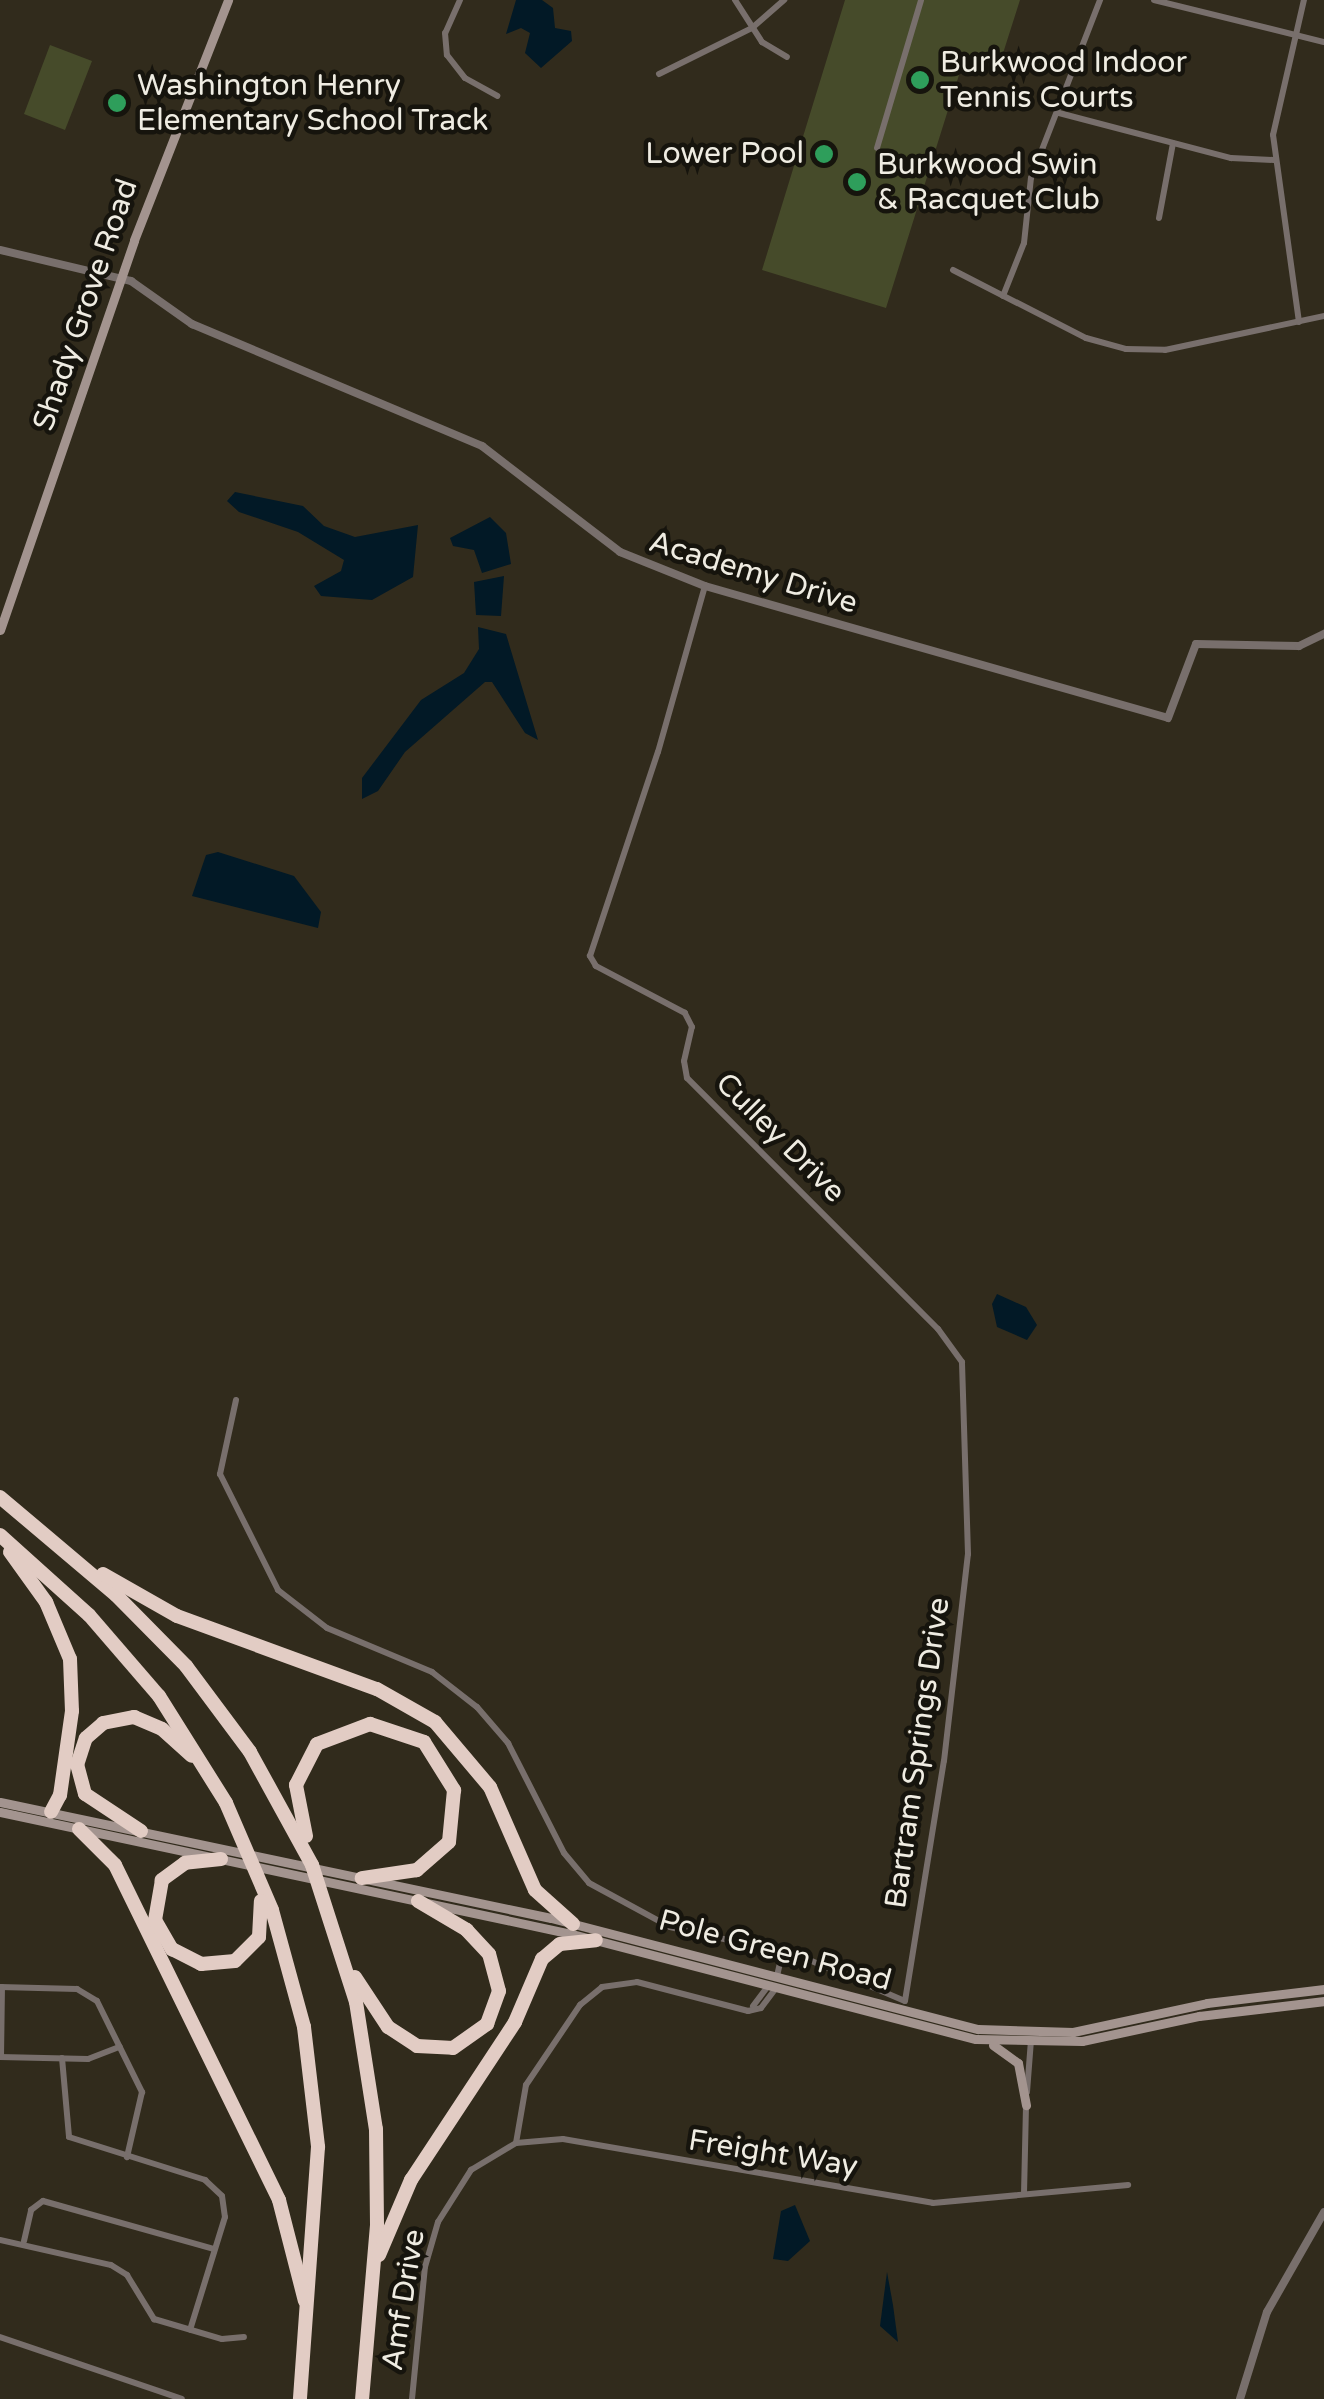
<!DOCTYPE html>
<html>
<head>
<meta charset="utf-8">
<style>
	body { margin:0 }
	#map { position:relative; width:1324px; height:2399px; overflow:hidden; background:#312b1c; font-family:"Varela Round",sans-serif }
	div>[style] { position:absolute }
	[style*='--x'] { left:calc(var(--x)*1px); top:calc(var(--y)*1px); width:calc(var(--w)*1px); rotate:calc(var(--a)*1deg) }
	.green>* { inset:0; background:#464b2a }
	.water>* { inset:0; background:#021926 }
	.minor>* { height:6px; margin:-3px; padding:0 3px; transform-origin:3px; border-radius:3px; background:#786f6c }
	.tertiary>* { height:8px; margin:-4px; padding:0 4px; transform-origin:4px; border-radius:4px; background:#786f6c }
	.secondary>* { height:9px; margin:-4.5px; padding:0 4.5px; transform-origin:4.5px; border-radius:4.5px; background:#a3948f }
	.motorway>* { height:14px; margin:-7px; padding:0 7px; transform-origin:7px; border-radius:7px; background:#e2ccc4 }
	.dots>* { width:28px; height:28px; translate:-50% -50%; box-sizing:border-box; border:5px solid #16140d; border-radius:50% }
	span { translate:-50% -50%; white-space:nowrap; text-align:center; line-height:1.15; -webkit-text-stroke:9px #16140d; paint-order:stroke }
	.poi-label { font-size:30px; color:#efece2 }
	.left { translate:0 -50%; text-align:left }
	.right { translate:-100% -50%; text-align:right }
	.street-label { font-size:30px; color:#efece2 }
</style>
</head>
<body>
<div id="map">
	<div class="green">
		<div style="clip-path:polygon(845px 0,1020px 0,998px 69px,964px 59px,886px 308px,762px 270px)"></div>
		<div style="clip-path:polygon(50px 45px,92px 61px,65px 130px,24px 114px)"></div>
	</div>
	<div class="water">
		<div style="clip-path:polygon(516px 0,542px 0,553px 8px,555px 28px,571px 31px,572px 41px,541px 68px,525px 53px,530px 33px,521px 28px,506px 34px)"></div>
		<div style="clip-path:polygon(235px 492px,303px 506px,324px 526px,355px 537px,418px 525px,413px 577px,372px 600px,321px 596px,314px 586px,341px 571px,344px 560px,298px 532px,239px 512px,227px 501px)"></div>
		<div style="clip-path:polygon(490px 517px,506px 533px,511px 564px,482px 573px,474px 550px,453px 546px,450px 538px)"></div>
		<div style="clip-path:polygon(504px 576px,501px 616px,476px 615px,474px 582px)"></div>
		<div style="clip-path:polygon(478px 627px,506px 634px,538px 740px,525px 733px,492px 682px,485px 682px,405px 752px,378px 791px,362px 799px,362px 778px,421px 700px,464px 673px,479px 649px)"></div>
		<div style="clip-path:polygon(218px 852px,294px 876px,321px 912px,318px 928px,192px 896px,206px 855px)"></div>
		<div style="clip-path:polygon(997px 1294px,1026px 1307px,1037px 1325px,1027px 1340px,997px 1327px,992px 1304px)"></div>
		<div style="clip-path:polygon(795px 2205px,810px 2241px,788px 2261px,773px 2259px,781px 2211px)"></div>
		<div style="clip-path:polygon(887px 2272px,893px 2305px,898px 2342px,880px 2326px)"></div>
	</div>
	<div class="minor">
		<div style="--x:460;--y:0;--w:36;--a:114"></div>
		<div style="--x:445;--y:33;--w:22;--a:85"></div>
		<div style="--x:447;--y:55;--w:29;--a:52"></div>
		<div style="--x:465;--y:78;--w:37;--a:29"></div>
		<div style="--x:735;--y:0;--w:50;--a:57.3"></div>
		<div style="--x:762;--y:42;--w:29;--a:31"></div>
		<div style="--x:1154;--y:0;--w:175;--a:13.9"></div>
		<div style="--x:659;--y:74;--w:104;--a:-26.3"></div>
		<div style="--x:752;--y:28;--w:43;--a:-41.2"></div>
		<div style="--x:1059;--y:113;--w:178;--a:14.7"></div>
		<div style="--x:1231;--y:158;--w:43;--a:2.7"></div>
		<div style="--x:877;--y:148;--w:154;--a:-73.4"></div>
		<div style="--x:1159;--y:218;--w:76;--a:-79.4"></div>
		<div style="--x:953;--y:270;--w:149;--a:27.1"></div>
		<div style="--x:1086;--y:338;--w:41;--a:15.4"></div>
		<div style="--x:1126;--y:349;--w:39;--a:1"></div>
		<div style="--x:1165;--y:350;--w:163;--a:-12.1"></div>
		<div style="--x:1003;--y:296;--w:57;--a:-68.4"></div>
		<div style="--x:1024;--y:243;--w:65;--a:-83.9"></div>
		<div style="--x:1031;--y:178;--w:191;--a:-68.8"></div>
		<div style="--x:1299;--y:322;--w:189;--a:-97.9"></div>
		<div style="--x:1273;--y:135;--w:139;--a:-77.1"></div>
		<div style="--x:236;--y:1400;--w:76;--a:102.2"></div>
		<div style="--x:220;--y:1474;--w:130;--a:63.4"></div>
		<div style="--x:278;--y:1590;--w:62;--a:37.8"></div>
		<div style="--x:327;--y:1628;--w:114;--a:22.7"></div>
		<div style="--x:432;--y:1672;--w:57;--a:37.9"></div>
		<div style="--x:477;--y:1707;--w:48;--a:49.3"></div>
		<div style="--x:508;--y:1743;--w:123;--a:63"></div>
		<div style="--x:564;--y:1853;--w:39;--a:50"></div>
		<div style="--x:589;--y:1883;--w:92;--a:28.5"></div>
		<div style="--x:670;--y:1927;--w:133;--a:12.6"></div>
		<div style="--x:800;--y:1956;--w:114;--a:23.2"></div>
		<div style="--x:905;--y:2001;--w:243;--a:-80.8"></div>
		<div style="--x:944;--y:1761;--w:208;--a:-83.4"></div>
		<div style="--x:968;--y:1554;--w:192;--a:-91.8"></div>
		<div style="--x:962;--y:1362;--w:41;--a:-126"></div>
		<div style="--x:938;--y:1329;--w:355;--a:-135"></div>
		<div style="--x:687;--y:1078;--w:17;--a:-100"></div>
		<div style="--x:684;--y:1061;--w:35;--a:-77"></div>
		<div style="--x:692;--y:1027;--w:16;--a:-117"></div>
		<div style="--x:685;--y:1013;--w:101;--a:-152.2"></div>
		<div style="--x:596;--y:966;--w:12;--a:-121"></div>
		<div style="--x:590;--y:956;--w:215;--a:-71.6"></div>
		<div style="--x:658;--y:752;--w:173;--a:-74.2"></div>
		<div style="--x:777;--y:1976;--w:26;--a:-77"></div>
		<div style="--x:0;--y:1987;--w:77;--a:1.5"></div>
		<div style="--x:77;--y:1989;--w:23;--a:31"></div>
		<div style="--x:97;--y:2001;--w:102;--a:63.7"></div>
		<div style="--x:142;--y:2092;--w:67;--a:103"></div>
		<div style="--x:753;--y:2006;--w:25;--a:-53"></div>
		<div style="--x:0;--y:2057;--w:88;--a:1.3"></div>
		<div style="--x:88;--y:2059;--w:34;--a:-21"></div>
		<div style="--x:1;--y:2057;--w:70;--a:-89.2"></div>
		<div style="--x:62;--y:2058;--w:79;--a:84.9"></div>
		<div style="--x:69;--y:2137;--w:143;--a:17.5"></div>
		<div style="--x:205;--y:2180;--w:23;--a:43"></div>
		<div style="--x:222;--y:2196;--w:21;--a:82"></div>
		<div style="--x:225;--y:2217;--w:118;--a:107.2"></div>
		<div style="--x:1027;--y:2092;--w:52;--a:-85.6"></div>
		<div style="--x:516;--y:2143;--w:59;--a:-80.2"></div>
		<div style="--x:526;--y:2085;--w:97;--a:-56"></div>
		<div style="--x:580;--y:2005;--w:28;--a:-39"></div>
		<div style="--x:602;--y:1987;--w:35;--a:-8"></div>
		<div style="--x:637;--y:1982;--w:115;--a:14.6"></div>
		<div style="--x:748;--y:2011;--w:13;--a:-13"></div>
		<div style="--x:761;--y:2008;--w:25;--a:-53"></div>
		<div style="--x:1024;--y:2194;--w:89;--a:-88.7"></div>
		<div style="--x:0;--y:2240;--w:114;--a:12.7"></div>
		<div style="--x:111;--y:2265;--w:19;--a:32"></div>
		<div style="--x:127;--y:2275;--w:52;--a:58.5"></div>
		<div style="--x:154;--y:2319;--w:71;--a:16.4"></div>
		<div style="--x:222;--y:2339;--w:22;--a:-5"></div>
		<div style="--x:24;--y:2241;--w:32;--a:-77"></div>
		<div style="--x:31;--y:2210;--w:15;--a:-37"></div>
		<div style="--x:43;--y:2201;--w:178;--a:15.7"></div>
		<div style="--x:0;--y:2337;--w:192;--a:18.8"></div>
		<div style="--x:412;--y:2399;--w:133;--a:-84.4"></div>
		<div style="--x:425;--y:2267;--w:47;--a:-73.9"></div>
		<div style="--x:438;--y:2222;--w:62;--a:-57.6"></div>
		<div style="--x:471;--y:2170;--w:52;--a:-31"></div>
		<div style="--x:516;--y:2143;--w:47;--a:-4.9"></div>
		<div style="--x:563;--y:2139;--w:375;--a:9.8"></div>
		<div style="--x:933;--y:2203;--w:196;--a:-5.3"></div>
	</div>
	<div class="tertiary">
		<div style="--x:0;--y:250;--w:135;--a:13.3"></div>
		<div style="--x:131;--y:281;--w:75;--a:35.2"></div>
		<div style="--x:192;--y:324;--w:315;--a:22.8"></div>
		<div style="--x:482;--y:446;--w:174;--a:37.5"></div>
		<div style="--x:620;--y:552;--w:92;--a:21.8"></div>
		<div style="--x:705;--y:586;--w:481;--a:15.9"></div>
		<div style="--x:1168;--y:718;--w:79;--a:-69.3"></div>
		<div style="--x:1196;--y:644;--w:103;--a:1.1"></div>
		<div style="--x:1299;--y:646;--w:28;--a:-26"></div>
		<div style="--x:1240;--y:2399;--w:91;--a:-72.8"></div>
		<div style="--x:1267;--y:2312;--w:115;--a:-60.3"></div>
	</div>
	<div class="secondary">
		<div style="--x:0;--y:630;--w:412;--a:-71"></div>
		<div style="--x:134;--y:240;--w:258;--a:-68.6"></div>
		<div style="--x:0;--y:1802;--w:563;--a:11.89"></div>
		<div style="--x:551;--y:1918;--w:441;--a:14.6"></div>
		<div style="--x:978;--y:2029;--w:95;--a:1.8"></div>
		<div style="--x:1073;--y:2032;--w:137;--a:-12.2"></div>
		<div style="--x:1207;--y:2003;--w:118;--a:-6.8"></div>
		<div style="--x:0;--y:1812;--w:585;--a:12.04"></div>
		<div style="--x:572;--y:1934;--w:417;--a:14.6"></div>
		<div style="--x:976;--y:2039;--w:106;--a:1.1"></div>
		<div style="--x:1082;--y:2041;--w:120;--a:-12.1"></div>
		<div style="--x:1199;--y:2016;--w:126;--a:-6.8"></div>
		<div style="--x:993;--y:2045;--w:31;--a:36"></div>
		<div style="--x:1018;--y:2063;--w:43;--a:79.2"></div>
	</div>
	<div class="motorway">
		<div style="--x:0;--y:1497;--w:152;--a:40.2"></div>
		<div style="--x:116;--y:1595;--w:100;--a:45.4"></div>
		<div style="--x:186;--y:1666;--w:107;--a:53.3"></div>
		<div style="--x:250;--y:1752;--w:129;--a:61.2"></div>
		<div style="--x:312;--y:1865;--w:144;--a:72.2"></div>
		<div style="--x:356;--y:2002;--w:129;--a:81.1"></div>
		<div style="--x:376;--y:2129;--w:96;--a:89.4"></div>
		<div style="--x:377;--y:2225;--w:175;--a:94.9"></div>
		<div style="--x:0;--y:1535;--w:120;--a:42"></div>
		<div style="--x:89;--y:1615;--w:107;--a:49.2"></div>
		<div style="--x:159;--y:1696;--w:126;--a:57.9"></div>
		<div style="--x:226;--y:1803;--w:116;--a:66.7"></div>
		<div style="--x:272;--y:1910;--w:121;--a:74.7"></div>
		<div style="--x:304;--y:2027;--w:121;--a:83.3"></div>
		<div style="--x:318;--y:2147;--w:253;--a:94.1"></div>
		<div style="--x:10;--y:1552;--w:62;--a:54.2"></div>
		<div style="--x:46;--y:1602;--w:62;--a:67.2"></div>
		<div style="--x:70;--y:1659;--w:52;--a:87.8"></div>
		<div style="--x:72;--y:1711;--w:85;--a:98.1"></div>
		<div style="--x:60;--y:1795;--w:19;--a:118"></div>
		<div style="--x:103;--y:1574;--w:85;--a:29.6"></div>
		<div style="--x:177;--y:1616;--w:213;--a:20.1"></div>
		<div style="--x:377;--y:1689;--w:67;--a:29.6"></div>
		<div style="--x:435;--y:1722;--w:85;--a:49.8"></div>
		<div style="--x:490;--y:1787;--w:112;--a:66.4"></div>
		<div style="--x:535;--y:1890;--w:51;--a:41.8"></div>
		<div style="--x:79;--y:1829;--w:51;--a:45"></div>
		<div style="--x:115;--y:1865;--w:373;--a:63.9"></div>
		<div style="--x:279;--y:2200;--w:104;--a:75.6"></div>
		<div style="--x:141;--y:1831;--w:67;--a:-146.5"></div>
		<div style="--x:85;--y:1794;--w:30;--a:-105"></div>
		<div style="--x:77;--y:1765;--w:28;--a:-72"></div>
		<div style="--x:86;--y:1738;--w:23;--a:-41"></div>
		<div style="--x:103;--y:1723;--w:32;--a:-11"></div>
		<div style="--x:134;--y:1717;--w:30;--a:23"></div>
		<div style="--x:162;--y:1729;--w:40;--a:42"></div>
		<div style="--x:306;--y:1836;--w:52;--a:-101.1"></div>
		<div style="--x:296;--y:1785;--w:46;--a:-62.9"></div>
		<div style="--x:317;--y:1744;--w:57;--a:-20.7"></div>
		<div style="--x:370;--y:1724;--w:57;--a:18.4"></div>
		<div style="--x:424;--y:1742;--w:57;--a:58"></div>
		<div style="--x:454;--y:1790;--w:52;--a:95.5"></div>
		<div style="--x:449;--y:1842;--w:43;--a:138.8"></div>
		<div style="--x:417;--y:1870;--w:56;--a:171.7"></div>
		<div style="--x:221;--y:1859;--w:36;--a:174"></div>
		<div style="--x:185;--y:1863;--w:29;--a:144"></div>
		<div style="--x:162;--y:1880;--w:41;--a:99.9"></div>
		<div style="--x:155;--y:1920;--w:34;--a:60"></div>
		<div style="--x:172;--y:1949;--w:33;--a:27"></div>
		<div style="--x:201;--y:1964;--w:34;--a:-5"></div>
		<div style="--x:235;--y:1961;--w:34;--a:-45"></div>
		<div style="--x:259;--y:1937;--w:36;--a:-87"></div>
		<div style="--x:355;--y:1977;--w:60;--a:56.6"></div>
		<div style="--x:388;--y:2027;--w:35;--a:33"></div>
		<div style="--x:417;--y:2046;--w:36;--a:3"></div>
		<div style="--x:453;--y:2048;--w:42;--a:-35.2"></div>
		<div style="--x:487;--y:2024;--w:35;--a:-70"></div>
		<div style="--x:499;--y:1991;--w:38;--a:-105"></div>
		<div style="--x:489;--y:1954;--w:33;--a:-133"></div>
		<div style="--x:467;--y:1930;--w:57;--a:-149.4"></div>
		<div style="--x:379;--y:2255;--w:82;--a:-66.9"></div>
		<div style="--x:411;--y:2180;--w:189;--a:-56.6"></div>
		<div style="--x:515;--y:2022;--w:69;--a:-66.8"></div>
		<div style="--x:542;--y:1959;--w:23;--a:-40"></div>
		<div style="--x:560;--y:1944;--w:36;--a:-6"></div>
	</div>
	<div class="dots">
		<div style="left:920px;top:80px;background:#2e9e5b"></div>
		<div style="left:117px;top:103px;background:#2e9e5b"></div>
		<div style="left:824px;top:154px;background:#2e9e5b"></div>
		<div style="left:857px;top:182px;background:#2e9e5b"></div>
	</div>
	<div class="poi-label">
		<span class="left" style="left:940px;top:80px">Burkwood Indoor<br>Tennis Courts</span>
		<span class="left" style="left:137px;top:103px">Washington Henry<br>Elementary School Track</span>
		<span class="right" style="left:804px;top:154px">Lower Pool</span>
		<span class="left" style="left:877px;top:182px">Burkwood Swin<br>&amp; Racquet Club</span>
	</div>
	<div class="street-label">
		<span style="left:86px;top:305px;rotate:-71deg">Shady Grove Road</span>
		<span style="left:753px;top:573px;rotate:17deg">Academy Drive</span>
		<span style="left:780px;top:1138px;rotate:45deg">Culley Drive</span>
		<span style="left:918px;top:1753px;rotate:-82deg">Bartram Springs Drive</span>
		<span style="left:775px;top:1951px;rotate:15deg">Pole Green Road</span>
		<span style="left:773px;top:2154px;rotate:9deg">Freight Way</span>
		<span style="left:404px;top:2300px;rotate:-81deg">Amf Drive</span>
	</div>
</div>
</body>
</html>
